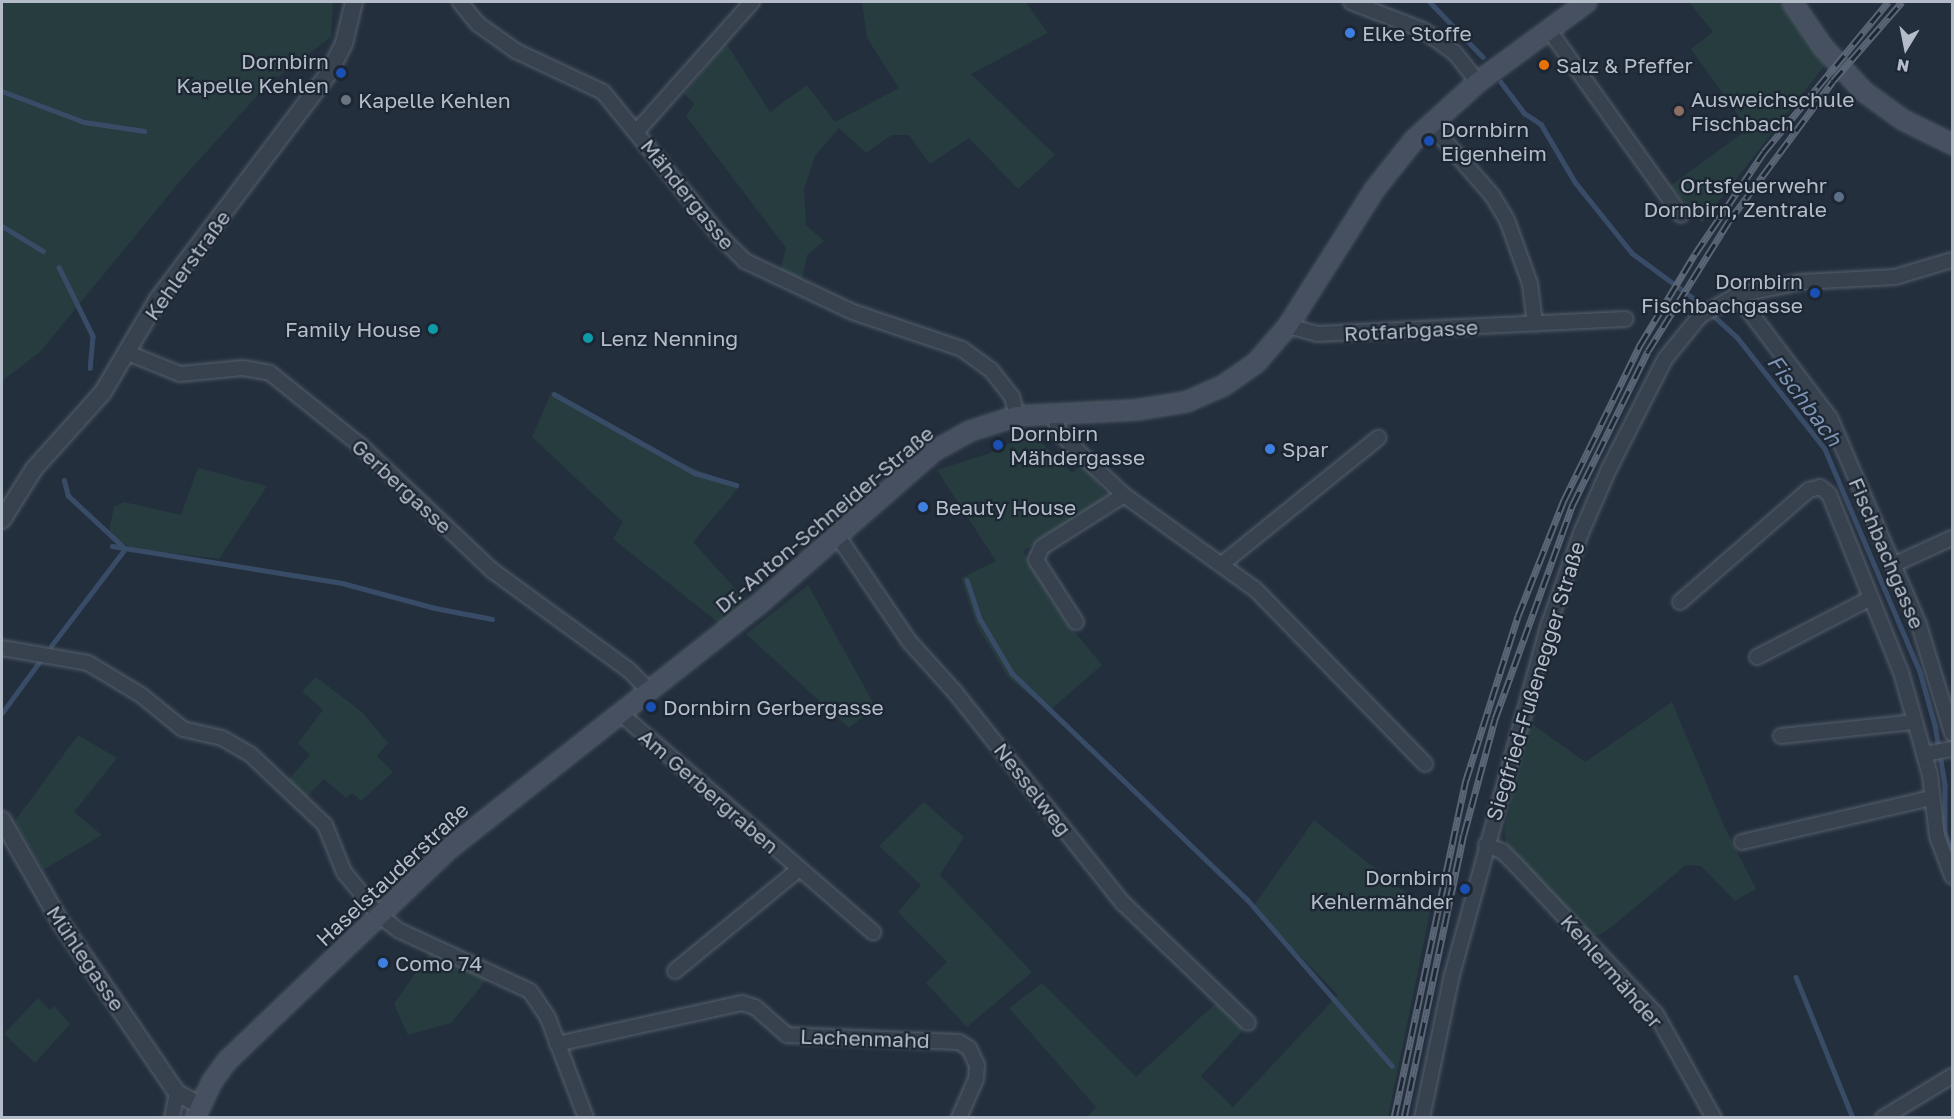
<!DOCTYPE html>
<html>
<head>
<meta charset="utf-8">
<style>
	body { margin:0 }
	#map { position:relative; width:1954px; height:1119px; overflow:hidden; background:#242f3e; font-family:"Golos Text",sans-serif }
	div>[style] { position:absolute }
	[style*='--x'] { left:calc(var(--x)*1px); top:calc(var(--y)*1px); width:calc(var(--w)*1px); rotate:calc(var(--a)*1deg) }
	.green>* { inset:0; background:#263c3f }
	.stream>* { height:4.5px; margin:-2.25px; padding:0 2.25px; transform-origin:2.25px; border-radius:2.25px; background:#394c67 }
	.roads { filter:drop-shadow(0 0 2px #565f6c) drop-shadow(0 0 2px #565f6c) }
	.minor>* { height:14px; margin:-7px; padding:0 7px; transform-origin:7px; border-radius:7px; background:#38414e }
	.tertiary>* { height:16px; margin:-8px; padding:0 8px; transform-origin:8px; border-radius:8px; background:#38414e }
	.secondary>* { height:18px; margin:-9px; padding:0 9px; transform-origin:9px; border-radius:9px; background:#465061 }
	.rail>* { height:7px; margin-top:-3.5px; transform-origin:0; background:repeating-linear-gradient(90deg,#1d2633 0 14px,#5a6575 0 28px); box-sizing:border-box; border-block:2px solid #5a6575 }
	.dots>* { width:16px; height:16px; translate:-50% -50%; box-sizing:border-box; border:3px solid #1d2633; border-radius:50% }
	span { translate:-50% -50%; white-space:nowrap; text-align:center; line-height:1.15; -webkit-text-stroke:4.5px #1d2633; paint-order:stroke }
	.poi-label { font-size:21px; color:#b4bcc9 }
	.left { translate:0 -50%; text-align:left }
	.right { translate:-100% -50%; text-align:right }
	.street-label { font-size:21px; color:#b4bcc9 }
	.water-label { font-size:22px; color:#7c92b1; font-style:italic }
	.frame { position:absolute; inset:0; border:3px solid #b4bcc9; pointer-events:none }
	.north { position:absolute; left:1876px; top:18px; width:60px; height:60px; -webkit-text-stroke:4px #1d2633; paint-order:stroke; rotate:190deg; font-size:16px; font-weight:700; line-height:24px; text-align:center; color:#b4bcc9 }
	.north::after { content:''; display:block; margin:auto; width:21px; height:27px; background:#b4bcc9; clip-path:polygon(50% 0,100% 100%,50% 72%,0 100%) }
</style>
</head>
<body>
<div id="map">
	<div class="green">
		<div style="clip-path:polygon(2px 2px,333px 2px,331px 37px,266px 86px,181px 180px,40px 352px,2px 381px)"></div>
		<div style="clip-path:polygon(862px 2px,1026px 2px,1048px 33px,971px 74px,1055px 155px,1018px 189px,969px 138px,930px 164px,909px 135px,892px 135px,866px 153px,839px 128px,815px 156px,804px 189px,806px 225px,824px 241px,807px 255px,802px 281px,780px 271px,786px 248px,686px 116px,694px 104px,684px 94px,726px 43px,770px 112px,807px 85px,835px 122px,899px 88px,867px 38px)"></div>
		<div style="clip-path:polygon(1689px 2px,1779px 2px,1825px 65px,1702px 223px,1670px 186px,1748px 129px,1691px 49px,1713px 32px)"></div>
		<div style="clip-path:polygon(552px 391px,682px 463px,739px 487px,693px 542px,749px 604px,720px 624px,613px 539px,623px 522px,532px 437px)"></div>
		<div style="clip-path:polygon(1041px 428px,1045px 433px,1038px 439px,1072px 473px,1083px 464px,1107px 495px,1092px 511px,1023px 551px,1064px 619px,1102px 665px,1049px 711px,1008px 677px,976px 624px,961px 578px,996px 561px,937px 470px,990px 453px)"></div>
		<div style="clip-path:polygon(198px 468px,267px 486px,219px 559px,132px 548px,108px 536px,114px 507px,124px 502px,181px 515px)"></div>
		<div style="clip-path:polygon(808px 585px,875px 706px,849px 728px,746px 634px)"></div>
		<div style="clip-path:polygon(316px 677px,362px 712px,388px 743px,377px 756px,393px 772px,361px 801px,352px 793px,346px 798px,324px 779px,305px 799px,287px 781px,310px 755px,298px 743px,323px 710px,302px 691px)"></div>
		<div style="clip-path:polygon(1672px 702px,1725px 828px,1756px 889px,1735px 901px,1701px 866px,1686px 865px,1609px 929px,1599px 935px,1589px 935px,1506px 843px,1504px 831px,1528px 721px,1585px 762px)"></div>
		<div style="clip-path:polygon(78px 735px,117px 758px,74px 812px,102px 835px,43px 870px,15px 821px)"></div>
		<div style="clip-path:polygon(924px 802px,964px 837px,940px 875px,1032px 972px,967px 1027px,926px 983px,947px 962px,898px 912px,921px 885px,879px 846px)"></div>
		<div style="clip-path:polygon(1314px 820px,1430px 912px,1388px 1117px,1087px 1117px,1096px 1107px,1009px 1008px,1042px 983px,1136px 1077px,1216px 1003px,1244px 1029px,1201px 1076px,1233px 1107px,1338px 995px,1253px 907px)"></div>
		<div style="clip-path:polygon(430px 952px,489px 977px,451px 1023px,408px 1035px,394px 1004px)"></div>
		<div style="clip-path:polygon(38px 998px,50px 1010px,54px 1006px,70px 1024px,35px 1063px,4px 1034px)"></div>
	</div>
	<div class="stream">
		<div style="--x:1430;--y:2;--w:76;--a:46.1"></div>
		<div style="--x:1501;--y:82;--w:39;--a:53"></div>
		<div style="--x:1524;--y:113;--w:20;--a:33"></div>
		<div style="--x:1541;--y:124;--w:67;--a:59.6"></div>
		<div style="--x:1575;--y:182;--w:91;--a:51.2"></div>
		<div style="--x:1632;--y:253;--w:79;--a:36.3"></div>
		<div style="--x:1696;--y:300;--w:55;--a:42.1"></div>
		<div style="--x:1737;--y:337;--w:142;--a:51.8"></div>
		<div style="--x:1825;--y:449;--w:242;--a:66.9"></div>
		<div style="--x:1920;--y:672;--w:55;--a:74.2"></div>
		<div style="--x:1935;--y:725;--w:60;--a:80.4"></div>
		<div style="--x:1945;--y:784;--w:48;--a:90"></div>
		<div style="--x:1945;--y:832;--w:23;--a:72"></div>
		<div style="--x:2;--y:91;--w:88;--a:20.7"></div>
		<div style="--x:84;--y:122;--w:61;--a:8.5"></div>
		<div style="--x:2;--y:226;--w:48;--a:31.4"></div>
		<div style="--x:59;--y:267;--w:77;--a:63.8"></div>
		<div style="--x:93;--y:336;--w:32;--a:95"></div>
		<div style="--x:554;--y:394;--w:162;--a:29.3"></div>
		<div style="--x:695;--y:473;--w:43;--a:16.3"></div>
		<div style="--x:112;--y:546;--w:233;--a:9.1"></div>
		<div style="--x:342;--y:583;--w:96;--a:15"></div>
		<div style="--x:435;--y:608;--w:58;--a:10.9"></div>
		<div style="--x:967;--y:580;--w:41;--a:71.6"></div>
		<div style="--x:980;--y:619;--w:63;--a:59.3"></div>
		<div style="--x:1012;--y:673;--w:326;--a:43.9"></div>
		<div style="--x:1247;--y:899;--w:221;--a:49"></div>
		<div style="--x:51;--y:646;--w:122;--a:-52.7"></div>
		<div style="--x:125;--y:549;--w:78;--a:-137.1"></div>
		<div style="--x:68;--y:496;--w:16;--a:-105"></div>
		<div style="--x:2;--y:713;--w:64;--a:-53.8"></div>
		<div style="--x:1796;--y:977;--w:152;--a:68"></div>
	</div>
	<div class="roads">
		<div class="minor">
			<div style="--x:460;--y:2;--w:28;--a:51"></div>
			<div style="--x:478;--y:24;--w:47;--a:35.4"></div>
			<div style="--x:516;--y:51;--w:96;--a:25.2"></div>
			<div style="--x:603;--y:92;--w:187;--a:50.9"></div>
			<div style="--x:721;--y:237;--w:34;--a:45"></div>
			<div style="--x:745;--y:261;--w:119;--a:25.3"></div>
			<div style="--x:853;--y:312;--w:115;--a:18.7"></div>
			<div style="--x:962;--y:349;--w:36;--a:36"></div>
			<div style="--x:991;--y:370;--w:34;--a:52"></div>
			<div style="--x:1012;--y:397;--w:20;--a:75"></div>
			<div style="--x:1351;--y:2;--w:77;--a:21.3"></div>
			<div style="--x:1423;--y:30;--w:39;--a:36"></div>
			<div style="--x:1455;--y:53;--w:37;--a:52"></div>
			<div style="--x:1549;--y:30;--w:227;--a:54.5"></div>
			<div style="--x:1430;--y:124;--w:94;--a:48.9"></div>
			<div style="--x:1492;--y:195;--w:29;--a:59"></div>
			<div style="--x:1507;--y:220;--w:68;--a:70.2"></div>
			<div style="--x:1530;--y:284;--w:40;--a:82.9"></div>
			<div style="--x:637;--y:131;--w:173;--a:-48.3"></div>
			<div style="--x:1737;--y:295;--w:154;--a:52.9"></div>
			<div style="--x:1830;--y:418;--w:225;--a:66.7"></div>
			<div style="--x:1919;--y:625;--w:113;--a:73"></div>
			<div style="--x:1288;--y:326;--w:30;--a:15"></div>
			<div style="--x:1317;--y:334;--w:309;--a:-2.8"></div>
			<div style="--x:128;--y:353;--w:56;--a:22"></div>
			<div style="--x:180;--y:374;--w:63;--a:-5.4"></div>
			<div style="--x:243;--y:368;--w:27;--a:10"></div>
			<div style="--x:270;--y:373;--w:115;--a:38.7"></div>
			<div style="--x:360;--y:445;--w:183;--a:43.5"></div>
			<div style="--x:493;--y:571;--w:168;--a:36.1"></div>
			<div style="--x:629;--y:670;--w:29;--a:46"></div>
			<div style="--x:1053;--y:412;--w:21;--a:73"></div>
			<div style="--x:1059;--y:432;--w:38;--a:45"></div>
			<div style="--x:1086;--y:459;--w:52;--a:43.5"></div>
			<div style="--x:1124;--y:495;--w:161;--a:35.7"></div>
			<div style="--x:1255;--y:589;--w:244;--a:45.8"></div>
			<div style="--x:839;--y:538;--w:125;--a:55.8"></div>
			<div style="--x:909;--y:641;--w:69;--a:48"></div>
			<div style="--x:955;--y:692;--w:270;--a:51.5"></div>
			<div style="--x:1123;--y:903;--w:173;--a:43.8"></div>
			<div style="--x:1222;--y:564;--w:201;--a:-38.9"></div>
			<div style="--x:1893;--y:565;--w:65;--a:-24.6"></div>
			<div style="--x:1680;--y:602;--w:171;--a:-41"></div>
			<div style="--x:1809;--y:490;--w:11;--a:-15"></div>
			<div style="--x:1820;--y:487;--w:11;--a:38"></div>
			<div style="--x:1829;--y:494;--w:192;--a:68"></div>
			<div style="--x:1901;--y:672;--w:107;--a:74.3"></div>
			<div style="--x:1930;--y:775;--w:61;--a:83.5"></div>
			<div style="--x:1937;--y:836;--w:43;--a:69.4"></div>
			<div style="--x:1076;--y:622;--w:74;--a:-122.8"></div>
			<div style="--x:1036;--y:560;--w:14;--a:-65"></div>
			<div style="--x:1042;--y:547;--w:97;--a:-32.4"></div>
			<div style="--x:2;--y:648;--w:87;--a:9.9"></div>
			<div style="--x:88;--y:663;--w:62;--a:31.1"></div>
			<div style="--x:141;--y:695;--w:54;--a:39"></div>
			<div style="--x:183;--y:729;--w:40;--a:13"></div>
			<div style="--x:222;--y:738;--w:32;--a:30"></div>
			<div style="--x:250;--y:754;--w:103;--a:43.4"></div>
			<div style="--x:325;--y:825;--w:51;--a:68"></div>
			<div style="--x:344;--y:872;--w:55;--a:50.9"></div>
			<div style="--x:379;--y:915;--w:24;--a:38"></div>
			<div style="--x:398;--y:930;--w:145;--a:24.8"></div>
			<div style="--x:530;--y:991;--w:32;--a:56"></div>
			<div style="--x:548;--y:1018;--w:107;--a:69.2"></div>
			<div style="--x:1757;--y:657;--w:128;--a:-27.4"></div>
			<div style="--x:620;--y:713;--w:335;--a:40.9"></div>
			<div style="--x:1781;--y:736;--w:135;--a:-6"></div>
			<div style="--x:1924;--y:754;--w:28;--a:-10"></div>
			<div style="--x:1742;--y:842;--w:194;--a:-13.1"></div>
			<div style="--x:1486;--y:845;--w:17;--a:21"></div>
			<div style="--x:1502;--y:851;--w:20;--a:45"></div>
			<div style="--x:1516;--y:865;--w:204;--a:46.8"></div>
			<div style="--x:1656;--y:1014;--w:119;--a:60.9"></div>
			<div style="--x:675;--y:971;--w:161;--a:-39.4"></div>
			<div style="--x:557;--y:1044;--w:189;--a:-12.5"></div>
			<div style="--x:742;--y:1003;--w:14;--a:17"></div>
			<div style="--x:755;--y:1007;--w:43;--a:41.2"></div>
			<div style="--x:787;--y:1035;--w:172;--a:2.3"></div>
			<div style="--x:959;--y:1042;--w:12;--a:31"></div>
			<div style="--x:969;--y:1048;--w:19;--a:65"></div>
			<div style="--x:977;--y:1065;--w:14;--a:94"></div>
			<div style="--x:976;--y:1079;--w:43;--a:113.6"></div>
			<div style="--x:172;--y:1118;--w:25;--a:-79"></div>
			<div style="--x:1422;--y:1118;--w:146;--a:-78.2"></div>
			<div style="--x:1452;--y:975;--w:364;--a:-74.6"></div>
			<div style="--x:1549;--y:624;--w:96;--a:-70.6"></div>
			<div style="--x:1581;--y:533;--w:70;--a:-66.4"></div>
			<div style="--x:1609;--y:469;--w:123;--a:-63"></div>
			<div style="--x:1665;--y:359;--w:55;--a:-50.9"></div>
			<div style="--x:1700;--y:316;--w:43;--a:-29.6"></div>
			<div style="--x:1737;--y:295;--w:65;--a:-11.5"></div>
			<div style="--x:1801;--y:282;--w:94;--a:-3"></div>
			<div style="--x:1895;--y:277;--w:59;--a:-16.6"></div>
			<div style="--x:1883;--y:1118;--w:81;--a:-31.3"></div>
		</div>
		<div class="tertiary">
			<div style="--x:2;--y:520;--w:60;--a:-57.9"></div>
			<div style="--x:34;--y:469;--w:103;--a:-48.1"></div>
			<div style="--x:103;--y:392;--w:108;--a:-59.4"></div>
			<div style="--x:158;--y:299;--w:283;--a:-52.9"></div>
			<div style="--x:329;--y:73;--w:34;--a:-63"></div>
			<div style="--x:344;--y:43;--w:42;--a:-76.3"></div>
			<div style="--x:2;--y:820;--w:119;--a:60.2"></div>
			<div style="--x:61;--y:923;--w:206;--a:55.7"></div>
			<div style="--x:177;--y:1093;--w:26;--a:28"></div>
		</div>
		<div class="secondary">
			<div style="--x:1792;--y:2;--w:55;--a:55.4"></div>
			<div style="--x:1823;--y:47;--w:59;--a:47.7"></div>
			<div style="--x:1863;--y:91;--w:49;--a:35.9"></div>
			<div style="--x:1903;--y:120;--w:55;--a:26.1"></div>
			<div style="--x:195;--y:1118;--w:38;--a:-65"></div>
			<div style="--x:211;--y:1083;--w:29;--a:-54"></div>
			<div style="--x:228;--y:1060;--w:307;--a:-43.7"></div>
			<div style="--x:450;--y:848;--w:392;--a:-38.3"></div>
			<div style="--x:758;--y:605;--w:234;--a:-41.2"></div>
			<div style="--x:934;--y:451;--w:41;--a:-29.1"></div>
			<div style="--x:970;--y:431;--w:49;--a:-17.7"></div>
			<div style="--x:1017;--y:416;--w:119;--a:-2.9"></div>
			<div style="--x:1136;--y:410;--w:51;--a:-9.1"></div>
			<div style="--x:1186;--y:402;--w:40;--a:-23.4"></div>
			<div style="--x:1223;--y:386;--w:40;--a:-34.9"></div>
			<div style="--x:1256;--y:363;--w:49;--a:-49.1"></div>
			<div style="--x:1288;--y:326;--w:162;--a:-57.6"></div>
			<div style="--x:1375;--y:189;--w:63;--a:-51.5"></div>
			<div style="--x:1414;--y:140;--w:86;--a:-42.2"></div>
			<div style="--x:1478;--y:82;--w:135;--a:-36.3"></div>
		</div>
	</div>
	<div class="rail">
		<div style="--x:1394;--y:1118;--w:346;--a:-78"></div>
		<div style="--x:1466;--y:780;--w:172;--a:-72.4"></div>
		<div style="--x:1518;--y:616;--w:125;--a:-68.4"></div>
		<div style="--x:1564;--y:500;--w:173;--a:-63.9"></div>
		<div style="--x:1640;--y:345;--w:106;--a:-58.9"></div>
		<div style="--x:1695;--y:254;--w:123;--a:-55.9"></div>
		<div style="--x:1764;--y:152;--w:195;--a:-50.4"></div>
		<div style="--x:1404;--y:1118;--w:290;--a:-78.1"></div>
		<div style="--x:1464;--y:834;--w:119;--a:-74.9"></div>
		<div style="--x:1495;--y:719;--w:229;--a:-70.1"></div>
		<div style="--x:1573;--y:504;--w:170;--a:-63.9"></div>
		<div style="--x:1648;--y:351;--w:153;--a:-58.1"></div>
		<div style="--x:1729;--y:221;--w:174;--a:-53.4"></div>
		<div style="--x:1833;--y:81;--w:105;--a:-48.9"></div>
	</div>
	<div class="dots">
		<div style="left:1350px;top:33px;background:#3f7fe0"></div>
		<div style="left:1544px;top:65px;background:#e8710a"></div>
		<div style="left:341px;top:73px;background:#1a4fb4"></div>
		<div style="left:346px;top:100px;background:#6b7280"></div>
		<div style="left:1679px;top:111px;background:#8d6e63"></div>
		<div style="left:1429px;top:141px;background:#1a4fb4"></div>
		<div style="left:1839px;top:197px;background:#5c6f8a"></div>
		<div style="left:1815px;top:293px;background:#1a4fb4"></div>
		<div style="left:433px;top:329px;background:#0f9aa8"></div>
		<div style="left:588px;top:338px;background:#0f9aa8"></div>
		<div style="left:998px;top:445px;background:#1a4fb4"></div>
		<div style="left:1270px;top:449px;background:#3f7fe0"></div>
		<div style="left:923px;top:507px;background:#3f7fe0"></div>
		<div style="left:651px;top:707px;background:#1a4fb4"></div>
		<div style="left:1465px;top:889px;background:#1a4fb4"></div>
		<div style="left:383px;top:963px;background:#3f7fe0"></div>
	</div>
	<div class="poi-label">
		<span class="left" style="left:1362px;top:33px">Elke Stoffe</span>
		<span class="right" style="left:329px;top:73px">Dornbirn<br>Kapelle Kehlen</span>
		<span class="left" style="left:1556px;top:65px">Salz &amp; Pfeffer</span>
		<span class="left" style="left:1691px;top:111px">Ausweichschule<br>Fischbach</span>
		<span class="left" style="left:358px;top:100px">Kapelle Kehlen</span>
		<span class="left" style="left:1441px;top:141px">Dornbirn<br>Eigenheim</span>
		<span class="right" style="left:1827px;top:197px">Ortsfeuerwehr<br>Dornbirn, Zentrale</span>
		<span class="right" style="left:1803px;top:293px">Dornbirn<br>Fischbachgasse</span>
		<span class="right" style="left:421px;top:329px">Family House</span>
		<span class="left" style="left:600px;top:338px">Lenz Nenning</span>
		<span class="left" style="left:1010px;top:445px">Dornbirn<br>Mähdergasse</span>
		<span class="left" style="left:1282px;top:449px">Spar</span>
		<span class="left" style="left:935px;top:507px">Beauty House</span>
		<span class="left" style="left:663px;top:707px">Dornbirn Gerbergasse</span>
		<span class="right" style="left:1453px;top:889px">Dornbirn<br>Kehlermähder</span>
		<span class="left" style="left:395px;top:963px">Como 74</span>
	</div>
	<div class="street-label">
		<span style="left:688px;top:194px;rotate:51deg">Mähdergasse</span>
		<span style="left:187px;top:265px;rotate:-54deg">Kehlerstraße</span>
		<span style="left:1411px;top:330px;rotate:-3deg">Rotfarbgasse</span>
		<span style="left:402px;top:486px;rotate:43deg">Gerbergasse</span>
		<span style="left:824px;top:519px;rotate:-40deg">Dr.-Anton-Schneider-Straße</span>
		<span style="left:1887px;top:553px;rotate:67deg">Fischbachgasse</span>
		<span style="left:1535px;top:681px;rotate:-73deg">Siegfried-Fußenegger Straße</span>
		<span style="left:1033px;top:789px;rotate:52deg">Nesselweg</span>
		<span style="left:709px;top:791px;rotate:41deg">Am Gerbergraben</span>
		<span style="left:392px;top:874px;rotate:-43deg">Haselstauderstraße</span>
		<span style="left:86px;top:958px;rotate:56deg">Mühlegasse</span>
		<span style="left:1612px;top:971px;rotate:49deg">Kehlermähder</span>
		<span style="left:865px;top:1038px;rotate:2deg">Lachenmahd</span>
	</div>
	<div class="water-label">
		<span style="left:1805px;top:400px;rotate:53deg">Fischbach</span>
	</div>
	<div class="frame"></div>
	<div class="north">N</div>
</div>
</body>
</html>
